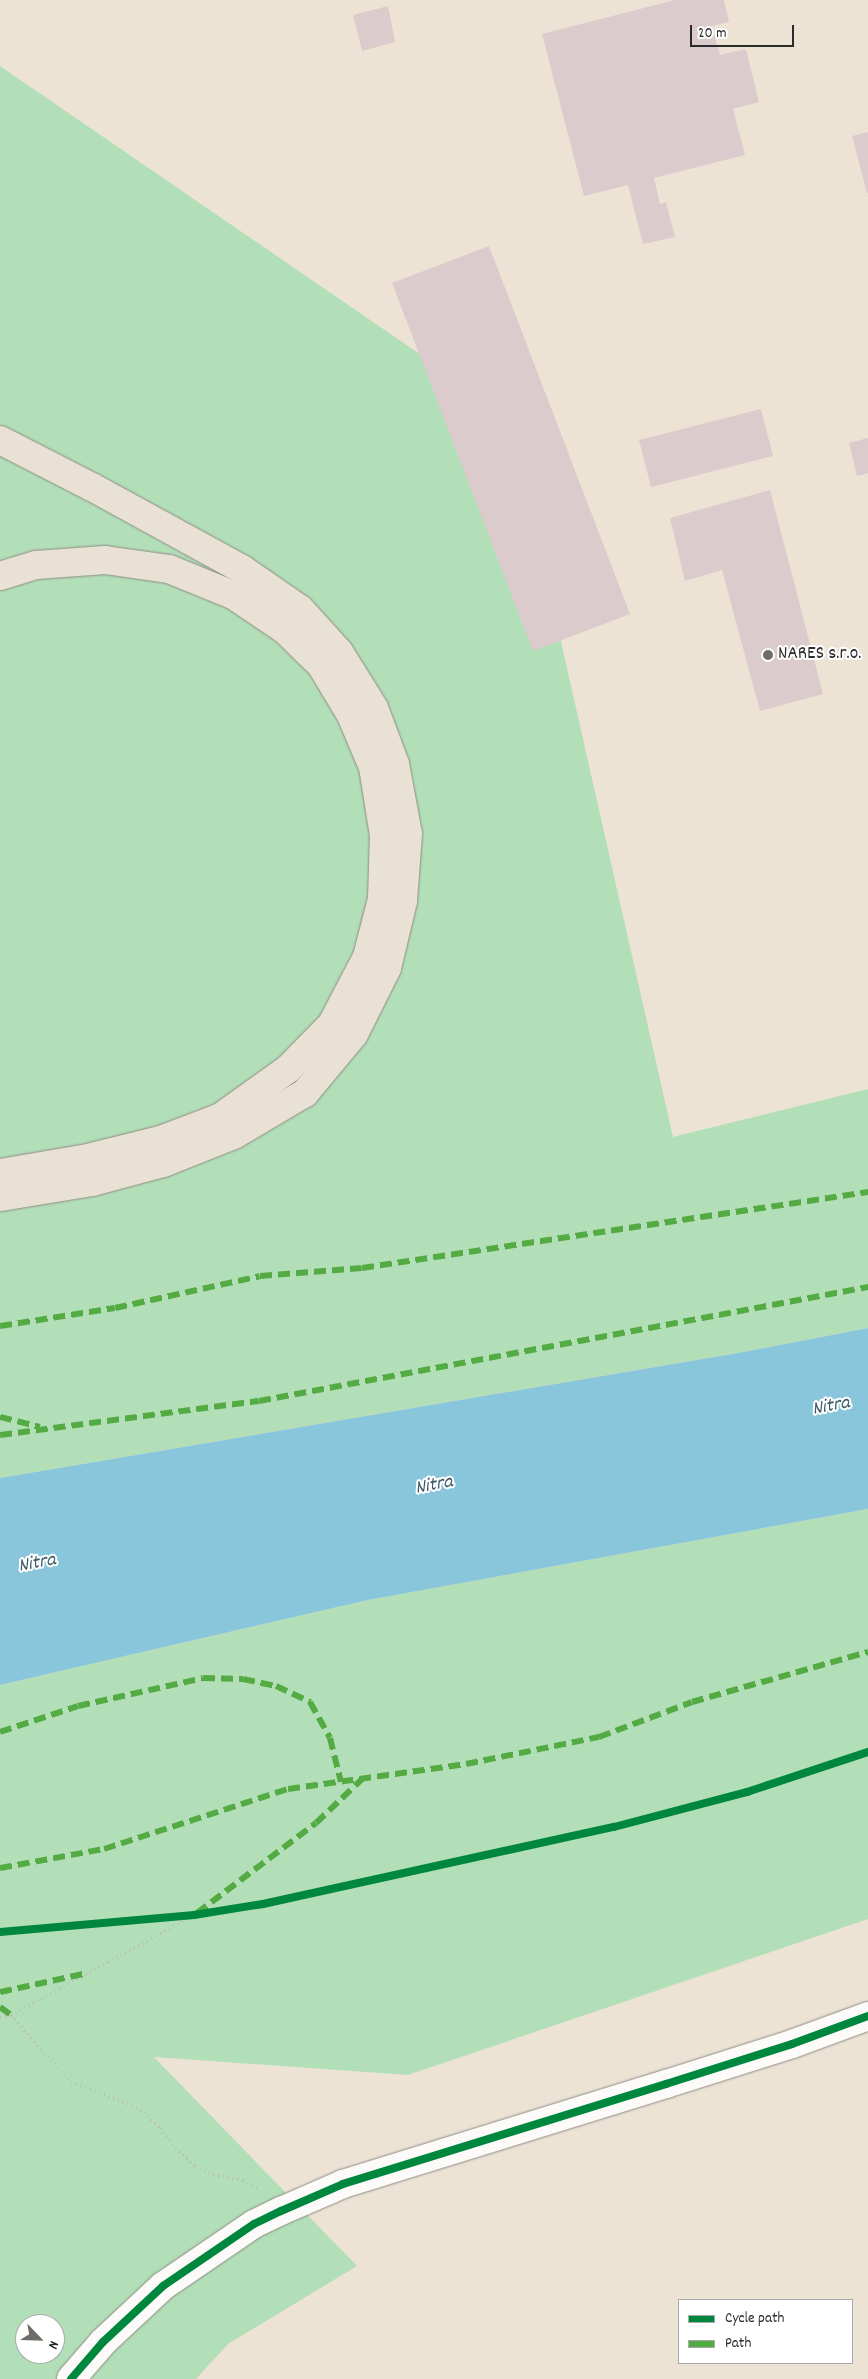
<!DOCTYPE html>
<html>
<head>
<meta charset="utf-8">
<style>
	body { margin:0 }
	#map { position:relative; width:868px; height:2379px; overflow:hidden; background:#ece3d5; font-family:Dekko,sans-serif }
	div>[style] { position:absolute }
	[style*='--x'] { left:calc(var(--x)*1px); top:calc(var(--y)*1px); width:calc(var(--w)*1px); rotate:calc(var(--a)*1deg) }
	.green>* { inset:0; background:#b2dfb8 }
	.water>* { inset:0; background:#8ac6db }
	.building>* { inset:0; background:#dccbcd }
	.path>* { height:3px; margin-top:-1.5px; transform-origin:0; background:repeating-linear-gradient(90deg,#bdbcba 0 1px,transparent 0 5px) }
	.roads { filter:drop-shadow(0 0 1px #918d86) drop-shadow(0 0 1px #918d86) }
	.minor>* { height:28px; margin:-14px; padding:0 14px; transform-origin:14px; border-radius:14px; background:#fcfbf9 }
	.highway>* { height:28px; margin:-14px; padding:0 14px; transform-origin:14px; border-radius:14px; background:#e8e1d4 }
	.quiet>* { height:6px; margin-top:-3px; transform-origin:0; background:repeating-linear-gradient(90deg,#54ab44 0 12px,transparent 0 18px) }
	.cycleway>* { height:8px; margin:-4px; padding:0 4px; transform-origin:4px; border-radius:4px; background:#00873e }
	.dots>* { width:14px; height:14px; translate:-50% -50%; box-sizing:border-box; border:2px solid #fff; border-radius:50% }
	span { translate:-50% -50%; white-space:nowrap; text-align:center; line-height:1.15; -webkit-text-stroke:4px #fff; paint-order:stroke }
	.poi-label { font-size:19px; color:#2b2b2b }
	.left { translate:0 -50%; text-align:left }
	.water-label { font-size:20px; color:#3e5d69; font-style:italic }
	.legend { position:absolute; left:678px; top:2299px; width:175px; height:65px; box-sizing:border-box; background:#fff; border:1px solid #aaa; margin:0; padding:6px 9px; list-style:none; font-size:15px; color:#2b2b2b }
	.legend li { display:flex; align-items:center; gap:10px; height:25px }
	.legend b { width:25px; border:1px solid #aaa }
	.north { position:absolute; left:15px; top:2314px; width:50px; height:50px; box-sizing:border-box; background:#fff; border:1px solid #aaa; border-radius:50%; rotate:114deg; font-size:14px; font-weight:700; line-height:20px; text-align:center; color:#2b2b2b }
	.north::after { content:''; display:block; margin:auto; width:18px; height:22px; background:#6f6b66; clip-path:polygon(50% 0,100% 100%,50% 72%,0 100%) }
	.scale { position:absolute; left:690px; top:25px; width:104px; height:22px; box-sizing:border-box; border:2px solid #2b2b2b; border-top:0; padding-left:6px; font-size:15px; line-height:18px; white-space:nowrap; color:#2b2b2b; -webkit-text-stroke:4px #fff; paint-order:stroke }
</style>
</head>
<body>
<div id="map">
	<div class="green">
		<div style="clip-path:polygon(0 66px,510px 416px,673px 1137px,868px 1089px,868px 1328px,738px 1353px,0 1478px)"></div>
		<div style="clip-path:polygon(evenodd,868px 1509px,868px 1919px,408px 2075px,154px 2057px,357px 2266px,228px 2344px,196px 2379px,0 2379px,0 1685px,368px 1600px,868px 1509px,25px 2324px,55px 2324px,55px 2354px,25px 2354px,25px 2324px)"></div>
	</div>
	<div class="water">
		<div style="clip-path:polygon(868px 1328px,868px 1509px,368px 1600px,0 1685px,0 1478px,738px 1353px)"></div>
	</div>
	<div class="building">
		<div style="clip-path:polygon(675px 0,724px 0,729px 22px,712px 26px,720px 55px,746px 49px,759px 102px,733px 109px,745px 155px,654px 178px,660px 204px,666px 202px,675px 237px,643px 244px,628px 185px,584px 196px,542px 34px)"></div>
		<div style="clip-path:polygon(388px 6px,395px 42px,362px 51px,353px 15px)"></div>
		<div style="clip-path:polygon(868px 132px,868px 193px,867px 193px,852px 136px)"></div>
		<div style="clip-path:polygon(489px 246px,630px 614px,533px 651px,392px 283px)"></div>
		<div style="clip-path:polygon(761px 409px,773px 456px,651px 487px,639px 440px)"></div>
		<div style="clip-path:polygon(868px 438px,868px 473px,857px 476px,849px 443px)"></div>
		<div style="clip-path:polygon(770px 490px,823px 694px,760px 711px,722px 570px,685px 581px,670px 518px)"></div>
	</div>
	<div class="path">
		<div style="--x:11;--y:2015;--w:90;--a:48.2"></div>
		<div style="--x:71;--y:2082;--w:60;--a:20.6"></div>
		<div style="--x:127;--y:2103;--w:19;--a:28"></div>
		<div style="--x:144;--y:2112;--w:23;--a:45"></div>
		<div style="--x:160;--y:2128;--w:20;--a:53"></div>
		<div style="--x:172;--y:2144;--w:32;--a:44"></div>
		<div style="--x:195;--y:2166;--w:20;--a:24"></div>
		<div style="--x:213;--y:2174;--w:31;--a:11"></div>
		<div style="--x:243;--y:2180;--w:17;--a:28"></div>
		<div style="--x:0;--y:2017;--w:11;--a:-10"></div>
		<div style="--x:11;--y:2015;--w:209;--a:-28.7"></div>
	</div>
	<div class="roads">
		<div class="minor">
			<div style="--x:71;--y:2379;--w:49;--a:-49.1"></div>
			<div style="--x:103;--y:2342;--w:82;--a:-43"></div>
			<div style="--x:163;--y:2286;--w:110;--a:-34.3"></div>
			<div style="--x:254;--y:2224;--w:30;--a:-26"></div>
			<div style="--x:281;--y:2211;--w:68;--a:-23.5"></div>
			<div style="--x:343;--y:2184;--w:338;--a:-17.2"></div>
			<div style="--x:666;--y:2084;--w:132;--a:-17.6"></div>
			<div style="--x:792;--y:2044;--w:81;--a:-20.2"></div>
		</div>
		<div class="highway">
			<div style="--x:0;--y:440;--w:103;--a:27.1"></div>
			<div style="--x:92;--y:487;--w:171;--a:28.7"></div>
			<div style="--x:242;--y:569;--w:70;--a:34.6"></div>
			<div style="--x:300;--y:609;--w:58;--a:47.8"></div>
			<div style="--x:339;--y:652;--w:66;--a:58"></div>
			<div style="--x:374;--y:708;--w:60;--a:69.4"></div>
			<div style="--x:395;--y:764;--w:71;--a:79.5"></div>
			<div style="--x:408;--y:834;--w:67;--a:94.3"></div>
			<div style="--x:403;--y:901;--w:69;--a:103.4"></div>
			<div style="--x:387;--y:968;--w:74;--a:116.6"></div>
			<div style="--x:354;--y:1034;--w:77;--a:129.7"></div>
			<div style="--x:305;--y:1093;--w:82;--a:149.4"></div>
			<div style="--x:234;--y:1135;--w:76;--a:158.5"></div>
			<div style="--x:163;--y:1163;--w:73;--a:165"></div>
			<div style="--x:92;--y:1182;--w:93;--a:170.7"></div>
			<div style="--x:0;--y:576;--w:38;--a:-17"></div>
			<div style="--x:36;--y:565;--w:69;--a:-4.1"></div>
			<div style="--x:105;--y:560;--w:65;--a:8"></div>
			<div style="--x:169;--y:569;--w:69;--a:22.1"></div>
			<div style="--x:233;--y:595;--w:63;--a:33.9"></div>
			<div style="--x:285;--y:630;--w:50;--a:44.2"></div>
			<div style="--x:321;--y:665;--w:58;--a:59"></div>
			<div style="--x:351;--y:715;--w:56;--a:67.1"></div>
			<div style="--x:373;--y:767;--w:70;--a:80.9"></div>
			<div style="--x:384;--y:836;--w:63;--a:91.8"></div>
			<div style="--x:382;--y:899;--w:60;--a:104.5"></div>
			<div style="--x:367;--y:957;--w:76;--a:117.6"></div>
			<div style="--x:332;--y:1024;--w:63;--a:134.4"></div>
			<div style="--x:288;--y:1069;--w:82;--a:144.4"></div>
			<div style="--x:221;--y:1117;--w:65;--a:159.3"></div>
			<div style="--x:160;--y:1140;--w:74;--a:166"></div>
			<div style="--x:88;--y:1158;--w:89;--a:170.3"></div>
		</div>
	</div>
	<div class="quiet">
		<div style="--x:0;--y:1326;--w:116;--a:-8.9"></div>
		<div style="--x:115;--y:1308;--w:148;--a:-12.4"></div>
		<div style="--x:260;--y:1276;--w:102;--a:-4.5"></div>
		<div style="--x:362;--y:1268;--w:512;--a:-8.54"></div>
		<div style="--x:0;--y:1417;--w:41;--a:14"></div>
		<div style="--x:0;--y:1435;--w:261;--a:-7.5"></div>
		<div style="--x:259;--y:1401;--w:620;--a:-10.6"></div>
		<div style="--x:0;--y:1732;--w:82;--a:-18.4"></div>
		<div style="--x:78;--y:1706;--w:128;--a:-12.6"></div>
		<div style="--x:203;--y:1678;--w:40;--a:1.4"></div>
		<div style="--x:243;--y:1679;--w:34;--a:12"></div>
		<div style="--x:276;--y:1686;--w:38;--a:25"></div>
		<div style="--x:310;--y:1702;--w:41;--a:60.9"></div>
		<div style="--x:330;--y:1738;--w:45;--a:76"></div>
		<div style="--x:0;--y:1868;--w:106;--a:-10.4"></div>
		<div style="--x:104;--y:1849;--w:194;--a:-18.1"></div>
		<div style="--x:288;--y:1789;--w:180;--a:-8"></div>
		<div style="--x:466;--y:1764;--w:136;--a:-11.5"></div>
		<div style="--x:599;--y:1737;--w:99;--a:-20.6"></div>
		<div style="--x:692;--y:1702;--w:183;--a:-15.9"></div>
		<div style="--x:197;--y:1913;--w:149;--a:-37.1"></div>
		<div style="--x:316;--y:1823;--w:64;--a:-43.7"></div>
		<div style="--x:0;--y:1992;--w:85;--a:-12.2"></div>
		<div style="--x:0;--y:2007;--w:14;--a:36"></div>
	</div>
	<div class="cycleway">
		<div style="--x:0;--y:1932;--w:195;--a:-5"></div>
		<div style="--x:194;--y:1915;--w:70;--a:-9.1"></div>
		<div style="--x:263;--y:1904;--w:359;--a:-12.4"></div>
		<div style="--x:614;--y:1827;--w:138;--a:-14.7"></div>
		<div style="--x:747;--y:1792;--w:127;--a:-18.3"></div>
		<div style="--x:71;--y:2379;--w:49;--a:-49.1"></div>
		<div style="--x:103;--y:2342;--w:82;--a:-43"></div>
		<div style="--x:163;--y:2286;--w:110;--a:-34.3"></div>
		<div style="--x:254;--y:2224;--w:30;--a:-26"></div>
		<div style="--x:281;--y:2211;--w:68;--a:-23.5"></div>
		<div style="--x:343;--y:2184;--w:338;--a:-17.2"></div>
		<div style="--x:666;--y:2084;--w:132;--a:-17.6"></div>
		<div style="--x:792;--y:2044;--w:81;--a:-20.2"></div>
	</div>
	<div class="dots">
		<div style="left:768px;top:655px;background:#6f6b66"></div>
	</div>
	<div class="poi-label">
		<span class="left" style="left:778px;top:655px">NARES s.r.o.</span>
	</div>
	<div class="water-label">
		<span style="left:831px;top:1407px;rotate:-11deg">Nitra</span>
		<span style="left:434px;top:1486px;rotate:-11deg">Nitra</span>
		<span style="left:37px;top:1564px;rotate:-11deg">Nitra</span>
	</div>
	<ul class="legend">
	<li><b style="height:6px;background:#00873e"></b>Cycle path</li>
	<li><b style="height:6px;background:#54ab44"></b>Path</li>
	</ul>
	<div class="north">N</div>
	<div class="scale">20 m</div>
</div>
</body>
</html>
